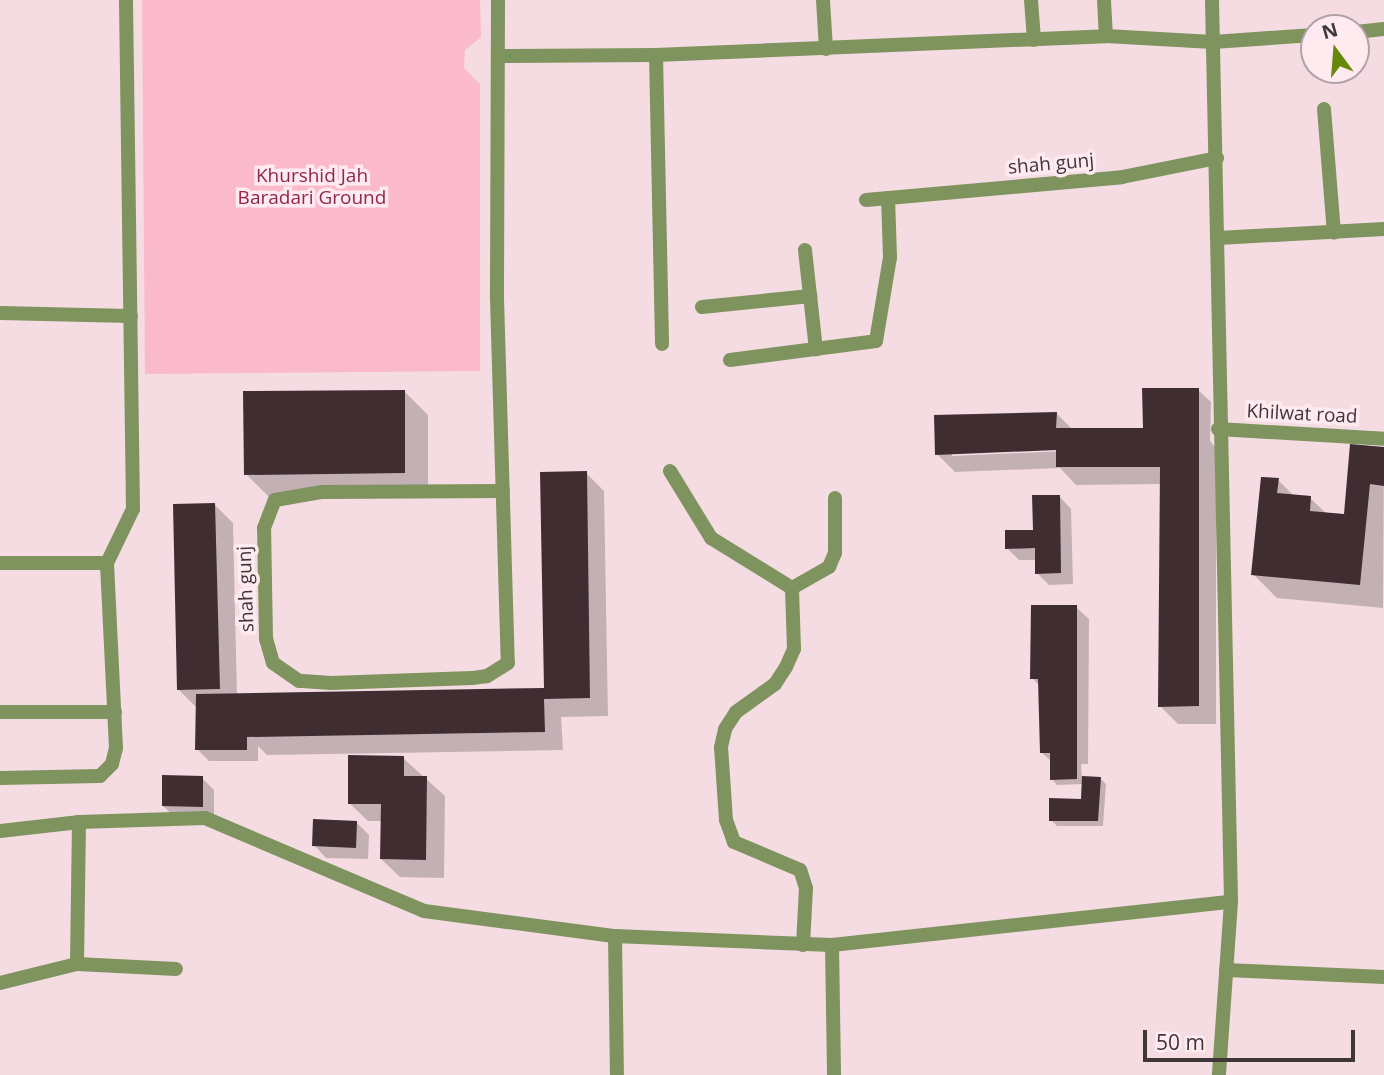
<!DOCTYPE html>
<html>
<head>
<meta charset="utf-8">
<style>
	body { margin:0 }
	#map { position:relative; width:1384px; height:1075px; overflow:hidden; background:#f4dce2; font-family:"Open Sans",sans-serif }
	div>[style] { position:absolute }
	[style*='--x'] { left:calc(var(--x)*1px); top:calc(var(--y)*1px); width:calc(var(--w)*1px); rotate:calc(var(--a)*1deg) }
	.green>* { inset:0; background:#fbbacc }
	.shadow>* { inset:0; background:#0003 }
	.building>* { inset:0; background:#3f2d32 }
	.minor>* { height:14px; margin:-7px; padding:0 7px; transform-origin:7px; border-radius:7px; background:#7f935e }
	span { translate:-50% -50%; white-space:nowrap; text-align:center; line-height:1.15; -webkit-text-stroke:7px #feeaef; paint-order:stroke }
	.street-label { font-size:19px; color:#3f3638 }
	.park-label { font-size:19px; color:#8f264f }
	.north { position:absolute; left:1300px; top:14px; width:70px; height:70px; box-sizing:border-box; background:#feeaef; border:2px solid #b2a2a6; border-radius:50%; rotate:344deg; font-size:19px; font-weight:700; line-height:28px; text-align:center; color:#3f3638 }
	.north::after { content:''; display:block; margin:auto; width:24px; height:32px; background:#67890b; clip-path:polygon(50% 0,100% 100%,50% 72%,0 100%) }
	.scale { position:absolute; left:1143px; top:1030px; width:212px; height:32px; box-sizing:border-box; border:4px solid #3f3638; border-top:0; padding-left:9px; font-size:21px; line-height:24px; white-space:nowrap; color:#3f3638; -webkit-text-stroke:5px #feeaef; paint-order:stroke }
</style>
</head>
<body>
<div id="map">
	<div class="green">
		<div style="clip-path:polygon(142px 0,480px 0,481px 37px,465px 50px,464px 68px,480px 84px,480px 371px,145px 374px)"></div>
	</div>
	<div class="shadow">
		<div style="clip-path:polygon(evenodd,1198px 390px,1211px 402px,1210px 441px,1216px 448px,1216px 724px,1178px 724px,1160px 706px,1161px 484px,1076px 485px,1060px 468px,955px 472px,937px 454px,1056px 413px,1073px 430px,1147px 429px,1198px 390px,1065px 448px,1065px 451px,952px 456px,952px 452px,1065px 448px)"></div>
		<div style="clip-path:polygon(404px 391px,428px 415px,428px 496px,270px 498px,246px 474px)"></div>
		<div style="clip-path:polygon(1384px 449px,1383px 608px,1277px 598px,1253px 574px,1278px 480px,1294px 496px,1310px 498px,1327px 514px,1345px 516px)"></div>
		<div style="clip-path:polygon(586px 473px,604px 491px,608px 716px,561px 717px,563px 750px,267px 755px,258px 746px,258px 761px,209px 761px,197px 749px,197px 708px,179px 690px,215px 505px,233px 523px,237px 696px,546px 690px)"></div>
		<div style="clip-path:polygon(1059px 496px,1071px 509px,1073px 584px,1049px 585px,1037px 573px,1036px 560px,1019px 560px,1007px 548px,1035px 532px)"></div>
		<div style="clip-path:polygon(1076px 607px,1089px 619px,1088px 764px,1081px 764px,1082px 778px,1100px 778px,1106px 784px,1103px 826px,1057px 826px,1051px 820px,1083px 800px,1083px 784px,1057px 785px,1052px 779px,1052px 762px,1042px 753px,1040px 686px,1032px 678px)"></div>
		<div style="clip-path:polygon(403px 758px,445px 796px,444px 878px,400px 877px,381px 859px,382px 821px,368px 821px,349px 803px)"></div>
		<div style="clip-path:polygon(202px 778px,214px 790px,214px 818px,176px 818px,163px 806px)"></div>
		<div style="clip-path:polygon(357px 823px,369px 835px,368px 859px,326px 858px,314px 845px)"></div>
	</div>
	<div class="building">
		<div style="clip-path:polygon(1142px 388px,1199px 388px,1199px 706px,1158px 707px,1160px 467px,1056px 467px,1056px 450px,935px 455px,934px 415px,1057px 412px,1056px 428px,1143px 428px)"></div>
		<div style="clip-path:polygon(405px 390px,405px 473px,244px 475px,243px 391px)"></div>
		<div style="clip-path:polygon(1350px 444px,1384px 447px,1384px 486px,1370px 484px,1360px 585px,1251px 575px,1261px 477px,1279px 478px,1277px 493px,1311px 496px,1310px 511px,1344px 514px)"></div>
		<div style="clip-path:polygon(587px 471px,590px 698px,544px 699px,545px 732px,247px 737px,247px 750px,195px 750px,196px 694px,544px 688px,540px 472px)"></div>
		<div style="clip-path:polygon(1032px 495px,1060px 495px,1061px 573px,1035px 574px,1035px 548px,1005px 549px,1005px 530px,1033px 530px)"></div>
		<div style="clip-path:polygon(215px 503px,220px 689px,177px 690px,173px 504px)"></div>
		<div style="clip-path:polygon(1031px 605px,1077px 605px,1077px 779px,1050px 780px,1050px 753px,1040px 753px,1038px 679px,1030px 679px)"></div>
		<div style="clip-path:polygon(348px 755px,404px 756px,404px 776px,427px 776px,426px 860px,380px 859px,381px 804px,348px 804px)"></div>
		<div style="clip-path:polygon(162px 775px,203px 776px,203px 807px,162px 806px)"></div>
		<div style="clip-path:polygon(1082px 776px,1101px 777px,1098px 821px,1049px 821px,1049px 798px,1081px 799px)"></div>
		<div style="clip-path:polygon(313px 819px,357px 821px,356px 848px,312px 846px)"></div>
	</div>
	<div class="minor">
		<div style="--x:498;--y:0;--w:299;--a:90.2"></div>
		<div style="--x:497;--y:299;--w:364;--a:88.3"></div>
		<div style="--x:508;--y:663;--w:25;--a:148"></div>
		<div style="--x:487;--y:676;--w:15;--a:172"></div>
		<div style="--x:472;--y:678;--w:141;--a:178"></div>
		<div style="--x:331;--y:683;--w:32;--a:-176"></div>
		<div style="--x:299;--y:681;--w:32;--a:-145"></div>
		<div style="--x:273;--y:663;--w:25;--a:-106"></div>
		<div style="--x:266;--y:639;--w:111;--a:-91"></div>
		<div style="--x:264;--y:528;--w:30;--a:-69"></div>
		<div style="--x:275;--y:500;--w:48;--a:-9.7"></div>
		<div style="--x:322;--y:492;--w:181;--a:-0.3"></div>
		<div style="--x:823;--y:0;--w:49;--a:86.5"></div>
		<div style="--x:1031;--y:0;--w:40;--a:85.7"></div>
		<div style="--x:1104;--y:0;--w:36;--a:87"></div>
		<div style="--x:1212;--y:0;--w:902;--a:88.79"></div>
		<div style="--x:1231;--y:902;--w:173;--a:94"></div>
		<div style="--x:1356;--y:32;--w:28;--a:-6"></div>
		<div style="--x:656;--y:55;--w:289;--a:88.8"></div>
		<div style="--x:499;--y:56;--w:157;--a:-0.4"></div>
		<div style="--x:656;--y:55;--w:450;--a:-2.4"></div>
		<div style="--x:1106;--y:36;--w:107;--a:3.2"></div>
		<div style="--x:1213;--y:42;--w:101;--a:-4"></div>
		<div style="--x:1324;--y:109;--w:124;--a:85.4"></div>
		<div style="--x:866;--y:200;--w:257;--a:-5.1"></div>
		<div style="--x:1122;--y:177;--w:97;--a:-11.3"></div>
		<div style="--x:1218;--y:238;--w:166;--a:-3.1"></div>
		<div style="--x:805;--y:250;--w:100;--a:83.7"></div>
		<div style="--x:702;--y:307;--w:109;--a:-5.8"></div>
		<div style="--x:0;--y:313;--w:131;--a:1.3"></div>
		<div style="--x:730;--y:360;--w:147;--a:-7.4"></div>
		<div style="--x:876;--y:341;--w:85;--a:-80.5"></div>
		<div style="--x:890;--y:257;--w:59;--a:-91.9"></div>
		<div style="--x:1218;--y:429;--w:166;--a:3.4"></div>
		<div style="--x:670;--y:471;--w:79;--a:58.5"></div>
		<div style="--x:711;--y:538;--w:95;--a:31.7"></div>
		<div style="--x:0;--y:563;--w:107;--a:0"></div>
		<div style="--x:0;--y:712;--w:115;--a:0"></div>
		<div style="--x:0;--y:778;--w:100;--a:-1.1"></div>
		<div style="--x:100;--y:776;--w:17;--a:-45"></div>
		<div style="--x:112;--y:764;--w:16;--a:-76"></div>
		<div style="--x:116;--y:748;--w:185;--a:-92.8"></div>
		<div style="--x:107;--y:563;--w:60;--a:-64.3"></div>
		<div style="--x:133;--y:509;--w:509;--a:-90.79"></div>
		<div style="--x:0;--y:831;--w:80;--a:-6.5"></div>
		<div style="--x:79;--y:822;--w:126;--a:-1.8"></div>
		<div style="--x:205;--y:818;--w:238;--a:23"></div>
		<div style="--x:424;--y:911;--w:193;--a:7.5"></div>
		<div style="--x:615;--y:936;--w:217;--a:2.4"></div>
		<div style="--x:832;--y:945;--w:401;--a:-6.2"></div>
		<div style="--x:615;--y:936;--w:139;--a:89.2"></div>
		<div style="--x:803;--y:945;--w:57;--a:-87"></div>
		<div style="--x:806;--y:888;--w:19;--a:-108"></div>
		<div style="--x:800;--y:870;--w:72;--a:-157"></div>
		<div style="--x:734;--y:842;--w:23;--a:-110"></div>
		<div style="--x:726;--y:820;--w:73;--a:-93.9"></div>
		<div style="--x:721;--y:747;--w:18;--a:-77"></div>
		<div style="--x:725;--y:729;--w:20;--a:-57"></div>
		<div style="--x:736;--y:712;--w:48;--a:-35.7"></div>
		<div style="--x:775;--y:684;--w:20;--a:-57"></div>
		<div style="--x:786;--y:667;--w:20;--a:-66"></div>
		<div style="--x:794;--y:649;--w:61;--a:-91.9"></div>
		<div style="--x:792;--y:588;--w:43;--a:-29.6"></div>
		<div style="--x:829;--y:567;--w:15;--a:-67"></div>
		<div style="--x:835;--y:553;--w:55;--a:-90"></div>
		<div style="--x:832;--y:945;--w:130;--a:89.1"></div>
		<div style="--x:77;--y:964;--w:142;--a:-89.2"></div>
		<div style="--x:1226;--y:970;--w:158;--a:2.5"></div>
		<div style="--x:0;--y:983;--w:79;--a:-13.9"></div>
		<div style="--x:77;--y:964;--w:99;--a:2.9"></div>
	</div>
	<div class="street-label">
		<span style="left:1051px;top:164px;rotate:-5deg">shah gunj</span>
		<span style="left:1302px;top:414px;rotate:3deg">Khilwat road</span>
		<span style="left:246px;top:589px;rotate:-92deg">shah gunj</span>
	</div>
	<div class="park-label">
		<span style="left:312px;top:187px">Khurshid Jah<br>Baradari Ground</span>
	</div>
	<div class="north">N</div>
	<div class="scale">50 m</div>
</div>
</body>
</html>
